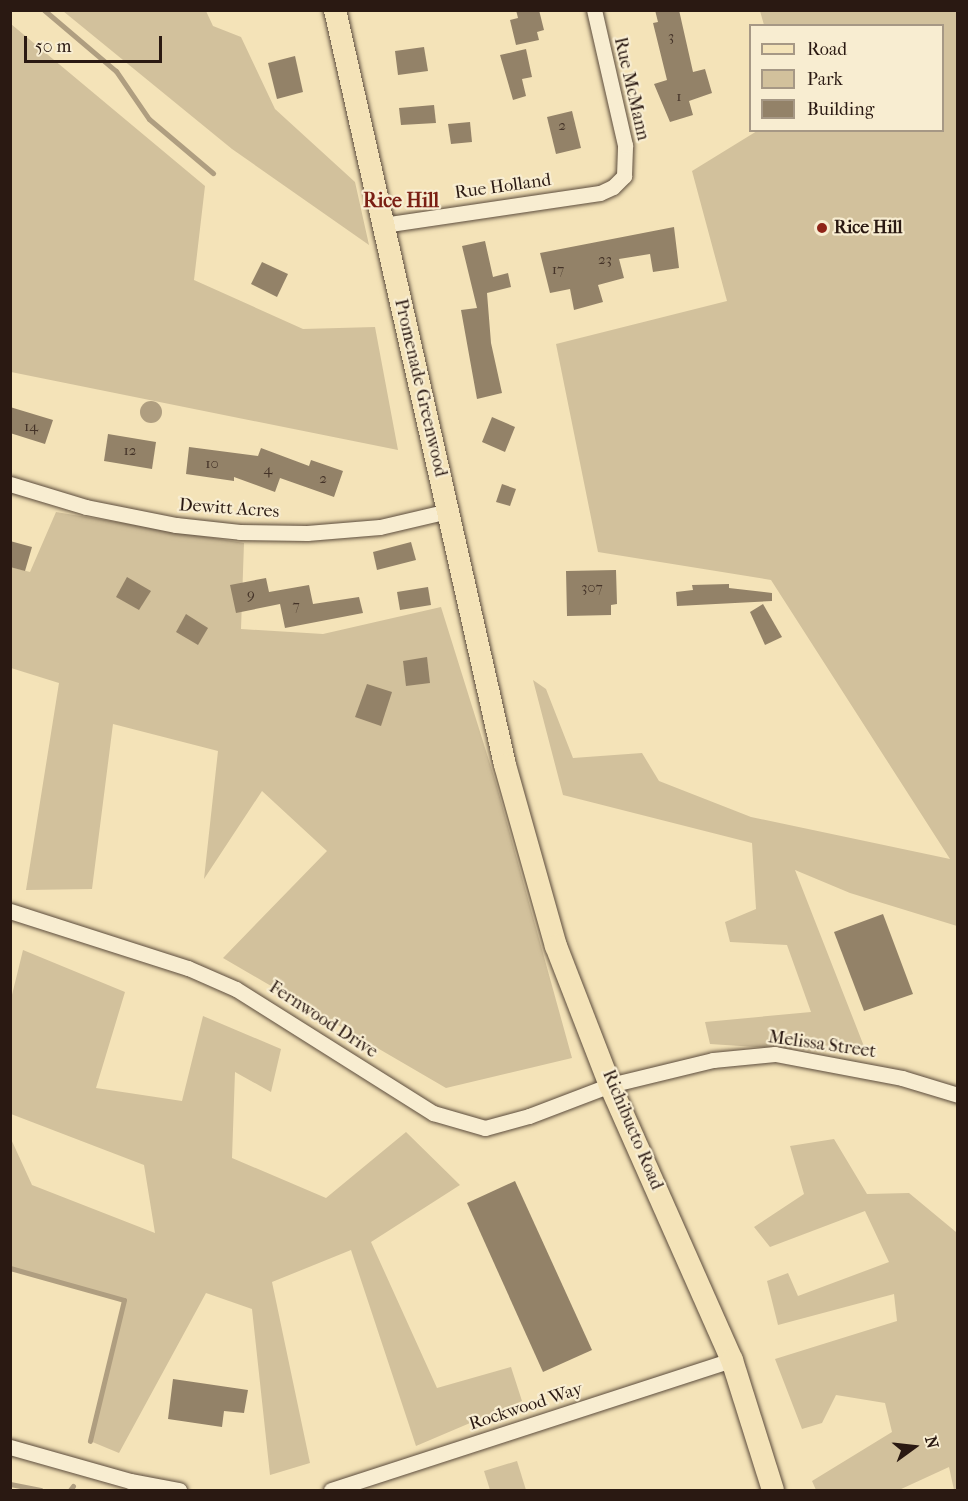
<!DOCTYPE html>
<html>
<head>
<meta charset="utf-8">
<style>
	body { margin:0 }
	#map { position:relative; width:968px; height:1501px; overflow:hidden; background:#f4e3b8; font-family:"IM FELL French Canon",serif }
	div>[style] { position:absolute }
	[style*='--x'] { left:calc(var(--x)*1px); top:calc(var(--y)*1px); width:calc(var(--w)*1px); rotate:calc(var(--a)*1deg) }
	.green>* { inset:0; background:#d2c19c }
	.water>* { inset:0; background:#af9e80 }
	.round { border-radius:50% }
	.stream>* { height:5px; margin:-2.5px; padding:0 2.5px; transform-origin:2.5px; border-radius:2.5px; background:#af9e80 }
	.building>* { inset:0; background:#938268 }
	.roads { filter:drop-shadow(0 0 2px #5c4c3c) drop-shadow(0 0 2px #5c4c3c) }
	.minor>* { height:15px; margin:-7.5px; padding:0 7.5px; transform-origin:7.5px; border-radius:7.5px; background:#f8edd1 }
	.primary>* { height:22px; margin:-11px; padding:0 11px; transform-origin:11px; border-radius:11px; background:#f4e3b8 }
	.dots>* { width:16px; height:16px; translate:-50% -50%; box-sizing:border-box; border:3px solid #f8edd1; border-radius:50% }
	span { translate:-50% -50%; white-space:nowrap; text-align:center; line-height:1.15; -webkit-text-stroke:4.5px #f8edd1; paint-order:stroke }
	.number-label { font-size:15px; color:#443328 }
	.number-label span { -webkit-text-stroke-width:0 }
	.street-label { font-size:18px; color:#2a1912 }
	.poi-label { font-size:18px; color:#2a1912; font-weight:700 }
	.left { translate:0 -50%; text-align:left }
	.neighbourhood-label { font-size:20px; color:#7a1f14; font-weight:700 }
	.frame { position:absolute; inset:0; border:12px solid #2a1912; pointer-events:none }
	.legend { position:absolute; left:749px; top:24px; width:195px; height:108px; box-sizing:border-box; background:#f8edd1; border:2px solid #a69885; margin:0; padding:8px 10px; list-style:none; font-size:18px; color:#2a1912 }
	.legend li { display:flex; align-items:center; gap:12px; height:30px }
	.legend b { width:30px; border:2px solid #a69885 }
	.north { position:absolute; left:884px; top:1417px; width:60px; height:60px; -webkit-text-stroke:4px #f8edd1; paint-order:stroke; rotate:75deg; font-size:16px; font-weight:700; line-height:24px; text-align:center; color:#2a1912 }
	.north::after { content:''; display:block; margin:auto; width:21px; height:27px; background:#2a1912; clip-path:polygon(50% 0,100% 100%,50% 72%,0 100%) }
	.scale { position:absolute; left:24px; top:36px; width:138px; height:27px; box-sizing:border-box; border:3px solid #2a1912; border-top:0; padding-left:8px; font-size:18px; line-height:21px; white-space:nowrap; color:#2a1912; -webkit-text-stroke:4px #f8edd1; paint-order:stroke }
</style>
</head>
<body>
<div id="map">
	<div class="green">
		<div style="clip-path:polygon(63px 11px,206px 11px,213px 26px,241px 37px,275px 109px,355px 182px,369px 245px,232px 149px)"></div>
		<div style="clip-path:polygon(760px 11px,957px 11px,957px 926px,850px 893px,795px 870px,867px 1054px,710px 1044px,705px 1022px,811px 1012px,787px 945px,730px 942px,725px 922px,756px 909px,752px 843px,563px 795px,533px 680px,546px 689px,573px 758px,642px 753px,659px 781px,751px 817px,950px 859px,771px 580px,598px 552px,556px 344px,727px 301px,692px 171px,757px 131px,942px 130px,942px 26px,764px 25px)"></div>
		<div style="clip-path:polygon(11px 24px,205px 186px,194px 280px,303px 329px,375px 327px,398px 450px,11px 372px)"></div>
		<div style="clip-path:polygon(56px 512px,244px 543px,241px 629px,323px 634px,441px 607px,496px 783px,572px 1058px,446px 1088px,223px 958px,327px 851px,262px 791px,204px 879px,218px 751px,113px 724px,92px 889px,26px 890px,59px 683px,11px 668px,11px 567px,30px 572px)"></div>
		<div style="clip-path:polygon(23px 950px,125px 992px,96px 1088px,182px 1101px,203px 1016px,281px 1049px,271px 1092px,235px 1072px,232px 1158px,326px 1198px,406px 1132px,460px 1185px,371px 1242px,437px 1388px,511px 1367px,522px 1401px,416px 1446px,351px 1250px,272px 1282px,310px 1463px,270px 1475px,252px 1309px,206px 1293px,119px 1453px,90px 1441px,124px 1300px,11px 1268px,11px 1139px,32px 1185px,155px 1233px,144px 1165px,11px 1114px,11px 999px)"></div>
		<div style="clip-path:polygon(834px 1139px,867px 1194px,909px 1193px,956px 1232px,957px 1490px,954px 1490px,949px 1467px,899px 1490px,816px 1490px,812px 1481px,892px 1432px,885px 1403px,836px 1395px,822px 1423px,802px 1429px,775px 1359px,897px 1321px,894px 1294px,778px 1325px,767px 1281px,788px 1273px,798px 1296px,889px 1262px,865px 1211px,770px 1247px,754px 1227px,804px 1194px,790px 1146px)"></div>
		<div style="clip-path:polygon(517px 1461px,526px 1490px,490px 1490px,484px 1471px)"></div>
	</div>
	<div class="water">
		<div class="round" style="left:140px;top:401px;width:22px;height:22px"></div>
	</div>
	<div class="stream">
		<div style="--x:44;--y:10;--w:94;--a:40.3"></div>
		<div style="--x:116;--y:71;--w:58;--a:55.5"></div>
		<div style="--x:149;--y:119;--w:84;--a:40.2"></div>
		<div style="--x:10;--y:1268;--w:118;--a:15.7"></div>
		<div style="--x:124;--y:1300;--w:145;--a:103.6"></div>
		<div style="--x:10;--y:1484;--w:31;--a:11"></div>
		<div style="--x:70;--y:1490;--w:5;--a:-53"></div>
	</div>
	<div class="building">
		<div style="clip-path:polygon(516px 10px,539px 10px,544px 30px,537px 32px,539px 40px,516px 45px,510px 20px,518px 18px)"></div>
		<div style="clip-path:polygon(655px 10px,679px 10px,693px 72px,705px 69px,712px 93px,689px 101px,693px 115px,670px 122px,654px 84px,667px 80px,653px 23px,658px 22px)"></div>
		<div style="clip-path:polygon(424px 47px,428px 71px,398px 75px,395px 51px)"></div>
		<div style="clip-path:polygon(526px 49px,532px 77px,522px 79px,526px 96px,513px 100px,500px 55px)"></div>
		<div style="clip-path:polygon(295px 56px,303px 92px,277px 99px,268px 63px)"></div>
		<div style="clip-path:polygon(434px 105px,436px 123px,401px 125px,399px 108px)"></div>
		<div style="clip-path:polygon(572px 111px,581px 148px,556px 154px,547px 117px)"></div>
		<div style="clip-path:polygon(470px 122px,472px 142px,451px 144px,448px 124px)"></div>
		<div style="clip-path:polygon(674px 227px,679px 268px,653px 272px,650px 254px,619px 259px,624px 278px,598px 285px,603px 302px,574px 310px,570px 289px,550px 293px,540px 253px)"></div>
		<div style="clip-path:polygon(485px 241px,493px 277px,508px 273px,511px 287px,487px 293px,491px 343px,502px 393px,477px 399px,461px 310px,477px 308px,462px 246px)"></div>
		<div style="clip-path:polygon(262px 262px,288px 274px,277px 297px,251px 284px)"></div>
		<div style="clip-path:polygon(10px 407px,53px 420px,45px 444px,10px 433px)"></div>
		<div style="clip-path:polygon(492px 417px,515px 427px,505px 452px,482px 442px)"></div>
		<div style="clip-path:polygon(108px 434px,156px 442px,152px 469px,104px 461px)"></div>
		<div style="clip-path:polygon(189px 447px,258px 456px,261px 448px,309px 466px,311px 460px,343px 471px,334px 497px,280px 478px,275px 492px,234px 477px,234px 481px,186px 474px)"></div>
		<div style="clip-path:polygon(502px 484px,516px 489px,510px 506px,496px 502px)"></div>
		<div style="clip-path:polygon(10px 541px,32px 547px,25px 571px,10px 567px)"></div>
		<div style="clip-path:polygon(411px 542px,416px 560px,377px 570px,373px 552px)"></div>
		<div style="clip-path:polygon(616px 570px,617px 604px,611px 605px,611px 615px,567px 616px,566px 571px)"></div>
		<div style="clip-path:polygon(127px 577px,151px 591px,139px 610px,116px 597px)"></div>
		<div style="clip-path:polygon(266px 578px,269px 592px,309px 585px,313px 604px,359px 597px,363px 613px,285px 628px,280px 604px,236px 613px,230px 585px)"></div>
		<div style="clip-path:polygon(729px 584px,729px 588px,772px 593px,772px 601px,677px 606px,676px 592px,693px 590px,692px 585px)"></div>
		<div style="clip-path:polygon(428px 587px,431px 605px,400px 610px,397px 592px)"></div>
		<div style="clip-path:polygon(763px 604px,782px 637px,765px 645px,750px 612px)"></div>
		<div style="clip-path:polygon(186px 614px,208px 628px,198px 645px,176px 632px)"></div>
		<div style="clip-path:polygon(427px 657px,430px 683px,406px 686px,403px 661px)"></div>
		<div style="clip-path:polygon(367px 684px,392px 692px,381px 726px,355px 717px)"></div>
		<div style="clip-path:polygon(883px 914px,913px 994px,864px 1011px,834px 932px)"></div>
		<div style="clip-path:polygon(515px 1181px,592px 1350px,543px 1372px,467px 1203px)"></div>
		<div style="clip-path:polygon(173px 1379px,248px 1390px,244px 1413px,224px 1411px,222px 1427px,168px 1419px)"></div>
	</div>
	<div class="roads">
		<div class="minor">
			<div style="--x:383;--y:225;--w:219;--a:-8.4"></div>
			<div style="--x:600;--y:193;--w:14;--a:-25"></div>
			<div style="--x:613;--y:187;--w:16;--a:-45"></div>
			<div style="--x:624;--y:176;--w:31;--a:-88"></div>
			<div style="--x:625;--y:145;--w:139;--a:-102.9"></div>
			<div style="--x:10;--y:484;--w:79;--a:16.8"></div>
			<div style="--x:86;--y:507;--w:92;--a:11.3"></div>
			<div style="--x:176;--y:525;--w:64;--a:6.2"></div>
			<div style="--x:240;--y:532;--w:67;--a:0.9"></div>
			<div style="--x:307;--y:533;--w:73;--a:-4.7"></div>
			<div style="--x:380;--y:527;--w:70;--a:-13.2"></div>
			<div style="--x:10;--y:911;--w:187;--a:17.8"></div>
			<div style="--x:188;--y:968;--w:52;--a:23.6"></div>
			<div style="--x:236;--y:989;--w:233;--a:32.2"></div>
			<div style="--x:433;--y:1113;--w:54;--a:16.1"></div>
			<div style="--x:485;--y:1128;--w:46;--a:-15.3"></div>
			<div style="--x:529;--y:1116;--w:87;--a:-20.9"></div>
			<div style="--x:610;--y:1085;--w:106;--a:-13.6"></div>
			<div style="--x:713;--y:1060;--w:62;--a:-5.5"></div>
			<div style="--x:775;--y:1054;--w:129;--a:10.7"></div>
			<div style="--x:902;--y:1078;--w:59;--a:16.9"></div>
			<div style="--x:10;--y:1447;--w:125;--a:15.8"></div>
			<div style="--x:130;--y:1481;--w:50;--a:10.4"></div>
			<div style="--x:331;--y:1490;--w:422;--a:-18"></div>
		</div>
		<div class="primary">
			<div style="--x:335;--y:10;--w:774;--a:77.31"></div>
			<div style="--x:505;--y:765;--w:188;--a:74.3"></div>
			<div style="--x:556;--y:946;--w:149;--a:68.8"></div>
			<div style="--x:610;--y:1085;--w:301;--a:66.1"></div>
			<div style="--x:732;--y:1360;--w:136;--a:72.5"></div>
		</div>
	</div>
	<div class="dots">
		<div style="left:822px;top:228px;background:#8f2418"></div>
	</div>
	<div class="number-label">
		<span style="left:671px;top:37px">3</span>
		<span style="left:679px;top:97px">1</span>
		<span style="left:562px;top:126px">2</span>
		<span style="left:605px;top:260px">23</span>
		<span style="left:558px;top:270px">17</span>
		<span style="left:31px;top:427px">14</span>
		<span style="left:130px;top:451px">12</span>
		<span style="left:212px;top:464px">10</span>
		<span style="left:268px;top:470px">4</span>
		<span style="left:323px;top:479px">2</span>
		<span style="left:592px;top:588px">307</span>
		<span style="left:251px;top:595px">9</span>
		<span style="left:296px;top:606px">7</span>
	</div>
	<div class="street-label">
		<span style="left:631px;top:89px;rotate:77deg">Rue McMann</span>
		<span style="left:503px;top:187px;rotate:-8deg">Rue Holland</span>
		<span style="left:420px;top:388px;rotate:77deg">Promenade Greenwood</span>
		<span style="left:229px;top:509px;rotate:4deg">Dewitt Acres</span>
		<span style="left:323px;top:1020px;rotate:33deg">Fernwood Drive</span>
		<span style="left:822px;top:1045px;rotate:8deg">Melissa Street</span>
		<span style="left:632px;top:1130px;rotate:67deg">Richibucto Road</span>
		<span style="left:526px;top:1407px;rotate:-18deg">Rockwood Way</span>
	</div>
	<div class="poi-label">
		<span class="left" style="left:834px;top:228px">Rice Hill</span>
	</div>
	<div class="neighbourhood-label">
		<span style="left:401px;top:200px">Rice Hill</span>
	</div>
	<div class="frame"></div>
	<ul class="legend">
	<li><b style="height:8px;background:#f4e3b8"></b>Road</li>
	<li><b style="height:16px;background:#d2c19c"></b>Park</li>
	<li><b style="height:16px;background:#938268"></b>Building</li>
	</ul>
	<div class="north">N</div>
	<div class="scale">50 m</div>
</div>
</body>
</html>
